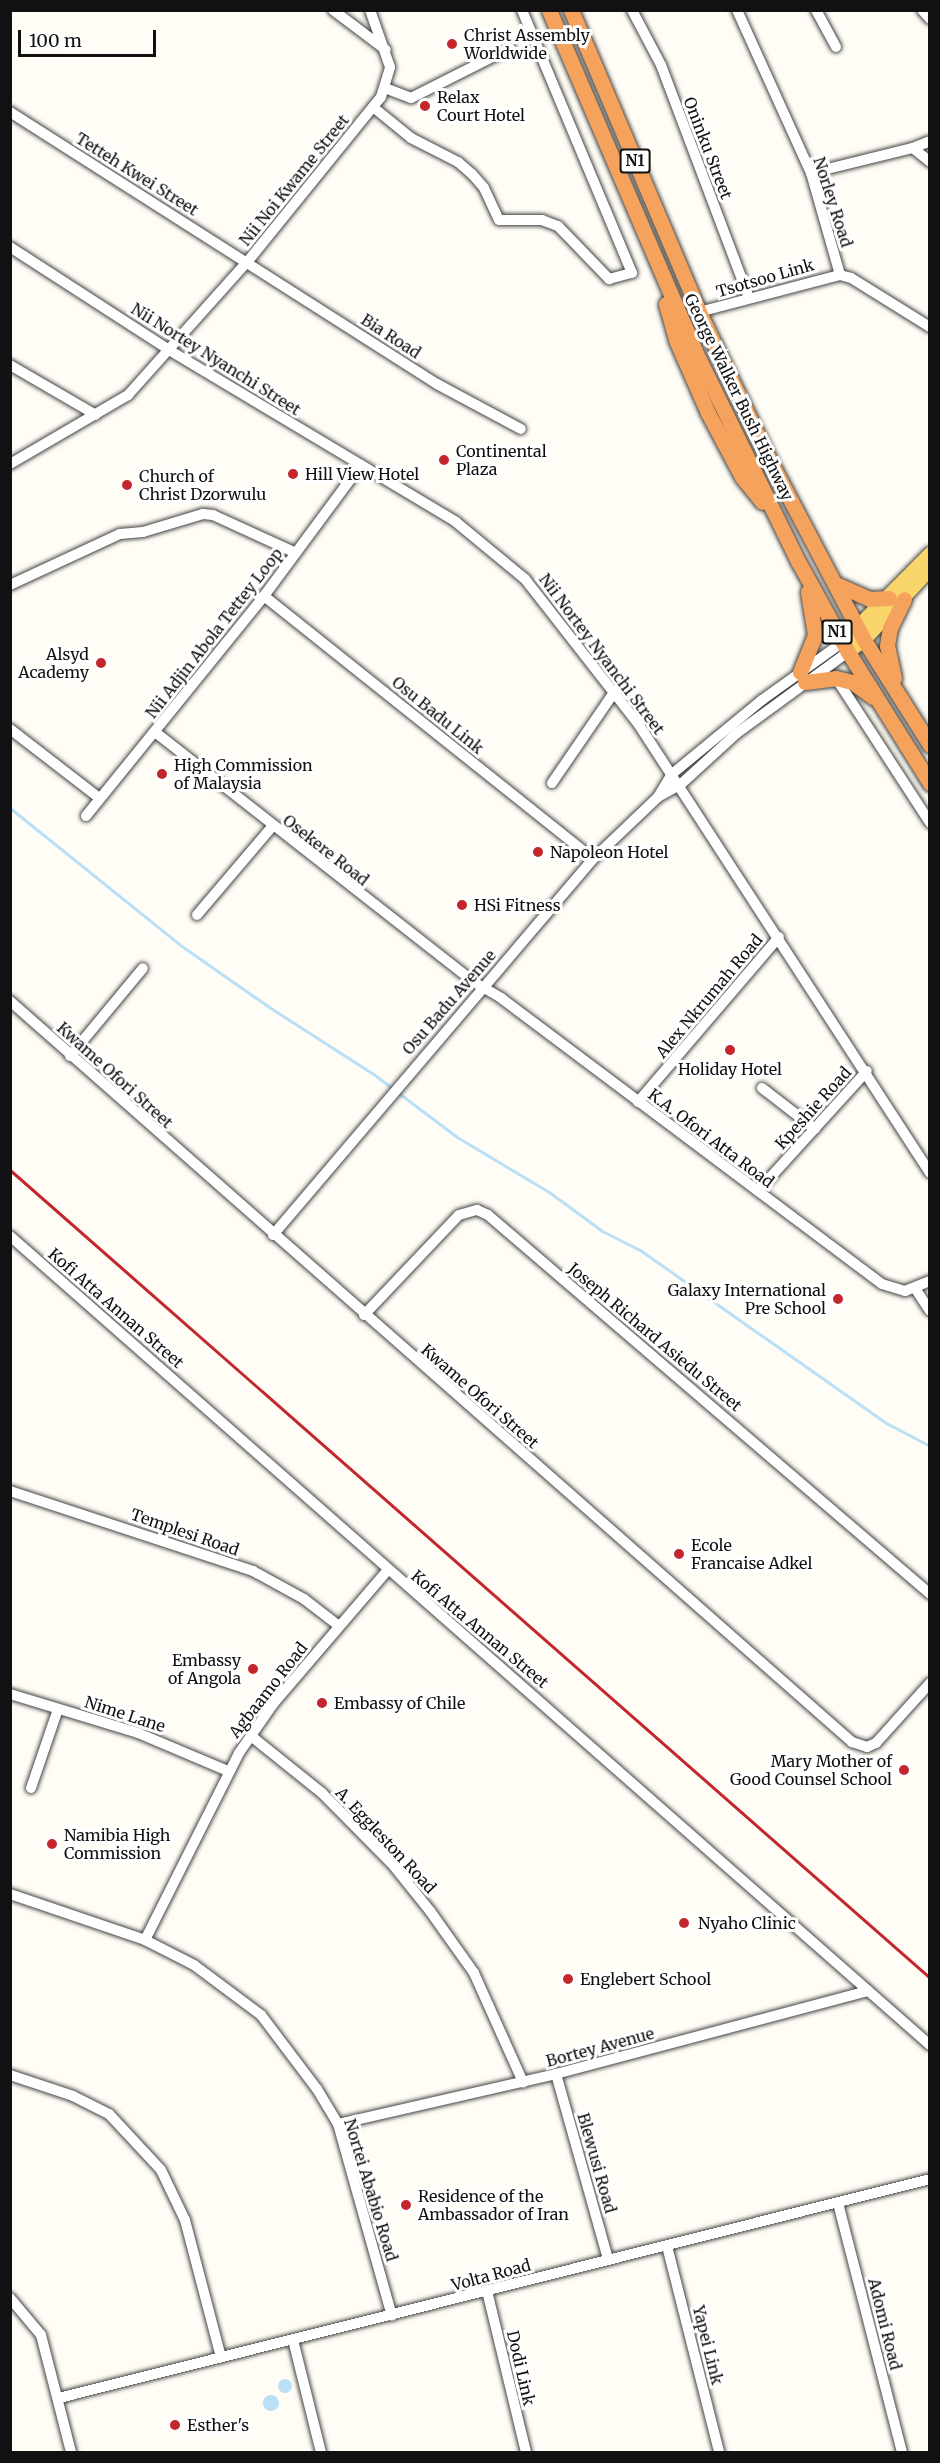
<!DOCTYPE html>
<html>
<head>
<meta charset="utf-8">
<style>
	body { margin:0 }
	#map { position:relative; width:940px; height:2463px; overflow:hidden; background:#fffdf5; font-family:Merriweather,serif }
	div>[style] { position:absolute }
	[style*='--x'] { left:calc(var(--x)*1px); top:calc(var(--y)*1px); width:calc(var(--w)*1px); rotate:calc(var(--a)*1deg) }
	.water>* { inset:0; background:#b9e0f7 }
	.round { border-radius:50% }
	.stream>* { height:3px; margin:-1.5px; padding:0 1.5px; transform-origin:1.5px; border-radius:1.5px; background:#b9e0f7 }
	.roads { filter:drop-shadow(0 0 2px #444) drop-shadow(0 0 2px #444) }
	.minor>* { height:10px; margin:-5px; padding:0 5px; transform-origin:5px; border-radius:5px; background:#fff }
	.major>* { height:14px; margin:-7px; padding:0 7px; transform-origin:7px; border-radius:7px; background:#f9d66b }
	.highway>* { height:15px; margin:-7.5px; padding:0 7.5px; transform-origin:7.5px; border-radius:7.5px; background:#f5a25d }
	.rail>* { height:3px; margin:-1.5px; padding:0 1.5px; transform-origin:1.5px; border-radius:1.5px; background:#c4262e }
	.dots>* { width:16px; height:16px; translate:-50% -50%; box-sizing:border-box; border:3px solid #fff; border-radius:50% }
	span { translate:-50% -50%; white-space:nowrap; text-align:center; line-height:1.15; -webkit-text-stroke:6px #fff; paint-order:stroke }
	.shield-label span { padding:2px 4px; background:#fff; border:2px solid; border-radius:4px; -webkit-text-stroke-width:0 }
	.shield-label { font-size:15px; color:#111; font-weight:700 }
	.poi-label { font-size:16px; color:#111 }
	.left { translate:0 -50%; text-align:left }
	.right { translate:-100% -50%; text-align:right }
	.street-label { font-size:16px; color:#111 }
	.frame { position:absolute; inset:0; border:12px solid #111; pointer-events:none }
	.scale { position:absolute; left:18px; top:30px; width:138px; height:27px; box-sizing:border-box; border:3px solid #111; border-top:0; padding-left:8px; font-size:18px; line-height:21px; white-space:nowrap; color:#111; -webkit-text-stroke:4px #fff; paint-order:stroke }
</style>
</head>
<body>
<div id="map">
	<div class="water">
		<div class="round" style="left:278px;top:2379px;width:14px;height:14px"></div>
		<div class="round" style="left:263px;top:2395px;width:16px;height:16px"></div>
	</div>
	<div class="stream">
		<div style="--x:10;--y:808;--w:222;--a:38.8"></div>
		<div style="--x:183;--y:947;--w:105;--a:34.9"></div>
		<div style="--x:269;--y:1007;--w:122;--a:32.7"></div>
		<div style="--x:372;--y:1073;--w:106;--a:37"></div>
		<div style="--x:457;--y:1137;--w:107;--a:30.9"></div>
		<div style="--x:549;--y:1192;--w:66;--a:36.3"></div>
		<div style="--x:602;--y:1231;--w:42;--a:26.6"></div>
		<div style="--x:640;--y:1250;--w:303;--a:35.1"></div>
		<div style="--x:888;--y:1424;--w:47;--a:27.6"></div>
	</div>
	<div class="roads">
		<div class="minor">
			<div style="--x:333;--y:10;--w:66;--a:37"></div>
			<div style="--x:632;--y:10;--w:62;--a:62.2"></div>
			<div style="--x:661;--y:65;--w:249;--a:69.3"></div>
			<div style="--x:737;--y:10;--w:179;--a:65.6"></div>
			<div style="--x:811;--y:173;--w:106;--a:74.1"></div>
			<div style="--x:816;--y:10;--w:42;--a:61.6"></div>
			<div style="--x:922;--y:10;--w:12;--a:48"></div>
			<div style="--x:385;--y:88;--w:28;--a:21"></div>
			<div style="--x:411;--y:98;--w:111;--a:-26.8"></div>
			<div style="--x:373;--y:107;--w:49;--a:39.2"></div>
			<div style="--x:411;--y:138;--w:53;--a:27.1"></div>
			<div style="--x:458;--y:162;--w:18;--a:41"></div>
			<div style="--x:472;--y:174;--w:18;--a:49"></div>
			<div style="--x:484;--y:188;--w:35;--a:65"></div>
			<div style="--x:499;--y:220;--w:43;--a:0"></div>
			<div style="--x:542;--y:220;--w:17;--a:21"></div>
			<div style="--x:558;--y:226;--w:74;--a:46.1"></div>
			<div style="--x:609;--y:279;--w:24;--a:-15"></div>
			<div style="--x:632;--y:273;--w:285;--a:-112.7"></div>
			<div style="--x:10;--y:112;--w:506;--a:32.5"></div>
			<div style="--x:437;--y:384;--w:95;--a:28.2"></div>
			<div style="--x:913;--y:148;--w:22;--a:39"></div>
			<div style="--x:811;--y:173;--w:105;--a:-13.8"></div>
			<div style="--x:913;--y:148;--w:18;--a:-22"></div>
			<div style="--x:10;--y:247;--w:189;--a:32.9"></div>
			<div style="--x:169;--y:350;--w:335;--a:30.9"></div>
			<div style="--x:456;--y:522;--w:89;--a:39.6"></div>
			<div style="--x:525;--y:579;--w:185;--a:52"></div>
			<div style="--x:639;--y:725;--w:534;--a:56.99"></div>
			<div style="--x:699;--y:312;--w:146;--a:-14.7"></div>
			<div style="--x:840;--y:275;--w:11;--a:15"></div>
			<div style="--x:851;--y:278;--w:93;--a:31.8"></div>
			<div style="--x:10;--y:365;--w:99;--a:30.2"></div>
			<div style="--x:10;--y:464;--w:137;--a:-30.3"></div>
			<div style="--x:128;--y:395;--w:180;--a:-48.2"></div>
			<div style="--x:248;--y:261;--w:211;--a:-51"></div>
			<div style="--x:381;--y:97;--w:31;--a:-73"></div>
			<div style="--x:390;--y:67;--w:60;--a:-109.3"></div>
			<div style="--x:10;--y:585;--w:121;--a:-24.9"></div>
			<div style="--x:120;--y:534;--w:23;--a:-5"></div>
			<div style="--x:143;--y:532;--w:63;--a:-16.7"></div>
			<div style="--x:203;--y:514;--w:10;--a:6"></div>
			<div style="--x:213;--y:515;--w:91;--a:24.6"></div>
			<div style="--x:264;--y:596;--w:421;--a:38.6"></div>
			<div style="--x:836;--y:678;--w:173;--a:57"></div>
			<div style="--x:10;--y:729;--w:111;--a:37.7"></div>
			<div style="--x:155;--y:732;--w:403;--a:38.1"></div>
			<div style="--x:472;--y:981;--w:34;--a:30"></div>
			<div style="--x:501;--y:998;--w:476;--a:36.9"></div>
			<div style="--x:882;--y:1284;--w:24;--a:17"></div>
			<div style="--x:905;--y:1291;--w:27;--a:-22"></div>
			<div style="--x:552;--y:783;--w:112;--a:-55.6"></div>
			<div style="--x:658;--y:797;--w:27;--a:-59"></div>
			<div style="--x:672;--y:774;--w:117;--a:-39.4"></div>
			<div style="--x:762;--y:700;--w:100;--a:-35.6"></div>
			<div style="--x:86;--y:816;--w:283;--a:-51"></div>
			<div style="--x:264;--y:596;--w:163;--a:-53.5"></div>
			<div style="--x:197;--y:915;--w:116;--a:-49.6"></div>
			<div style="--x:10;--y:1001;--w:1122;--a:41.35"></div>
			<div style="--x:852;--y:1742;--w:16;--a:18"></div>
			<div style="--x:867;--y:1747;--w:10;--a:-24"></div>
			<div style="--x:876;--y:1743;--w:81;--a:-48"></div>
			<div style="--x:70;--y:1056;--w:114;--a:-50.3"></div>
			<div style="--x:762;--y:1088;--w:67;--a:37.7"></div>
			<div style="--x:638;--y:1102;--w:217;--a:-49.5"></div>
			<div style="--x:758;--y:1191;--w:162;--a:-47.8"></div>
			<div style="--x:273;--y:1235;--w:494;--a:-49.6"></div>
			<div style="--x:593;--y:859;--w:90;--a:-43.6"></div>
			<div style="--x:658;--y:797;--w:25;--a:-29"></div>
			<div style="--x:680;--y:785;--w:77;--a:-42.4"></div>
			<div style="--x:737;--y:733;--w:137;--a:-36.1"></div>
			<div style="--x:10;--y:1236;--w:1225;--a:41.33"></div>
			<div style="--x:915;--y:1288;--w:27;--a:57"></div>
			<div style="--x:364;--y:1315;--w:138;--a:-46.5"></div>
			<div style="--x:459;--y:1215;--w:19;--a:-16"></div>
			<div style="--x:477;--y:1210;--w:12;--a:24"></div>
			<div style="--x:488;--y:1215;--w:582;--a:40.61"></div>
			<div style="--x:10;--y:1491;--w:256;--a:18.2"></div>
			<div style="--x:253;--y:1571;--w:58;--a:28.8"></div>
			<div style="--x:304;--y:1599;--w:44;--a:37.6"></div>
			<div style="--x:10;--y:1694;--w:134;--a:16.9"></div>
			<div style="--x:138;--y:1733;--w:98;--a:22.9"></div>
			<div style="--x:251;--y:1736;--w:91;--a:38.8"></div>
			<div style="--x:322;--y:1793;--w:103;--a:45.4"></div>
			<div style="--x:394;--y:1866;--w:58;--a:51.3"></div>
			<div style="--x:430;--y:1911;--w:76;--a:54.6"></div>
			<div style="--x:474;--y:1973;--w:120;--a:65.8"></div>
			<div style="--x:31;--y:1788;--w:83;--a:-71.1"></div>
			<div style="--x:10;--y:1894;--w:143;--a:18.8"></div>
			<div style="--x:145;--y:1940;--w:55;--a:27"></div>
			<div style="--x:194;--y:1965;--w:84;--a:36.7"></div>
			<div style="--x:261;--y:2015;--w:93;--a:52.9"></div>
			<div style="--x:317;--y:2089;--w:41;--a:59"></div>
			<div style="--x:338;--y:2124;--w:199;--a:74.3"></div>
			<div style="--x:145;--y:1940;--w:209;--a:-63.3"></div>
			<div style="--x:239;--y:1753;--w:60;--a:-55.2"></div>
			<div style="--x:273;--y:1704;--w:177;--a:-49.4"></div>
			<div style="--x:556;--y:2074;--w:192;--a:74.3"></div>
			<div style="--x:10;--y:2075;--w:66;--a:18.4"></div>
			<div style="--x:73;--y:2096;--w:40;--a:26.6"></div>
			<div style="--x:109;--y:2114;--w:76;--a:47.1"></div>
			<div style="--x:161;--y:2170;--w:55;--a:64.4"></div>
			<div style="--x:185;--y:2220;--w:142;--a:75.3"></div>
			<div style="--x:338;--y:2124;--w:224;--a:-12.9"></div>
			<div style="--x:556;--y:2074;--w:323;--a:-14.9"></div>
			<div style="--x:838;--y:2203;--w:257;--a:75.6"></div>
			<div style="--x:667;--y:2246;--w:212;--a:75.8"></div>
			<div style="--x:487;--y:2291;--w:166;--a:76.4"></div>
			<div style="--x:10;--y:2298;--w:48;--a:50"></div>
			<div style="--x:41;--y:2335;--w:121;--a:75.6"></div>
			<div style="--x:293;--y:2340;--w:115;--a:76"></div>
			<div style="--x:59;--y:2398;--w:898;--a:-14.11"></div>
		</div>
		<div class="major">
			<div style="--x:843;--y:642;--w:124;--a:-45.3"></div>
			<div style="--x:848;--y:652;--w:20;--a:-37"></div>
			<div style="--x:864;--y:640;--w:97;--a:-47.1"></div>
		</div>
		<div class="highway">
			<div style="--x:549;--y:10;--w:371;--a:66.8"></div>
			<div style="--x:695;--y:351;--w:236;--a:63.9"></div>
			<div style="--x:799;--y:563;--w:102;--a:61.2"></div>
			<div style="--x:848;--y:652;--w:155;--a:58"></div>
			<div style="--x:571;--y:10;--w:328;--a:67"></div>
			<div style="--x:699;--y:312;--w:165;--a:64.5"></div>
			<div style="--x:770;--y:461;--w:202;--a:62.3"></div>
			<div style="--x:864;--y:640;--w:124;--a:57.8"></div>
			<div style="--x:666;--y:304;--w:37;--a:74"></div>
			<div style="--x:676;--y:340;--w:80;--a:66.3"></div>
			<div style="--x:708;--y:413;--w:72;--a:62"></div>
			<div style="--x:742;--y:477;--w:32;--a:51"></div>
			<div style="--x:836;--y:584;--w:36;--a:24"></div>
			<div style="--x:869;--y:599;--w:20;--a:-3"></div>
			<div style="--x:800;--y:672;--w:40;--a:-68"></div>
			<div style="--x:815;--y:635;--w:44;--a:-99.2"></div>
			<div style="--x:894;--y:678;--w:33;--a:-102"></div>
			<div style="--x:887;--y:646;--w:18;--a:-81"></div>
			<div style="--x:890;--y:628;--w:32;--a:-64"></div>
			<div style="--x:805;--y:682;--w:31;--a:-7"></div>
			<div style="--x:836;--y:678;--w:16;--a:14"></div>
			<div style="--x:852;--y:682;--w:26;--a:36"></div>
		</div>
	</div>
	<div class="rail">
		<div style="--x:10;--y:1170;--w:1224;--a:41.29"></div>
	</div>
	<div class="dots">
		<div style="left:452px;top:44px;background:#c4262e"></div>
		<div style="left:425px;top:106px;background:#c4262e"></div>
		<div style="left:444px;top:460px;background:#c4262e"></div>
		<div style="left:293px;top:474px;background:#c4262e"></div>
		<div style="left:127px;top:485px;background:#c4262e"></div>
		<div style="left:101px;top:663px;background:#c4262e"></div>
		<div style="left:162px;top:774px;background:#c4262e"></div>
		<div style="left:538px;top:852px;background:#c4262e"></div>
		<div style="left:462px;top:905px;background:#c4262e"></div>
		<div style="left:730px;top:1050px;background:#c4262e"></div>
		<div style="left:838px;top:1299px;background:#c4262e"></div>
		<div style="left:679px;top:1554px;background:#c4262e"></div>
		<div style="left:253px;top:1669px;background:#c4262e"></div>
		<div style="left:322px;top:1703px;background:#c4262e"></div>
		<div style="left:904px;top:1770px;background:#c4262e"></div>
		<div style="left:52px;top:1844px;background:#c4262e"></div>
		<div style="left:684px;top:1923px;background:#c4262e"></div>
		<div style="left:568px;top:1979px;background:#c4262e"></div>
		<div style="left:406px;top:2205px;background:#c4262e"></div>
		<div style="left:175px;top:2425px;background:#c4262e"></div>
	</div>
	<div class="shield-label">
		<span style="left:635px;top:161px">N1</span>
		<span style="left:837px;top:632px">N1</span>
	</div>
	<div class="poi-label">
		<span class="left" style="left:464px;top:44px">Christ Assembly<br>Worldwide</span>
		<span class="left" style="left:437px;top:106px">Relax<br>Court Hotel</span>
		<span class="left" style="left:456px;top:460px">Continental<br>Plaza</span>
		<span class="left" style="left:305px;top:474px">Hill View Hotel</span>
		<span class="left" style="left:139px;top:485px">Church of<br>Christ Dzorwulu</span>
		<span class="right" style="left:89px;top:663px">Alsyd<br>Academy</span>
		<span class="left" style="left:174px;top:774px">High Commission<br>of Malaysia</span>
		<span class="left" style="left:550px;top:852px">Napoleon Hotel</span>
		<span class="left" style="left:474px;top:905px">HSi Fitness</span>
		<span style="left:730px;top:1069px">Holiday Hotel</span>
		<span class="right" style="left:826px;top:1299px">Galaxy International<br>Pre School</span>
		<span class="left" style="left:691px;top:1554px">Ecole<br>Francaise Adkel</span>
		<span class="right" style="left:241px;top:1669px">Embassy<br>of Angola</span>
		<span class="left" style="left:334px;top:1703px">Embassy of Chile</span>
		<span class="right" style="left:892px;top:1770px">Mary Mother of<br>Good Counsel School</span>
		<span class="left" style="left:64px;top:1844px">Namibia High<br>Commission</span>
		<span class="left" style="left:698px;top:1923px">Nyaho Clinic</span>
		<span class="left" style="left:580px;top:1979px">Englebert School</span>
		<span class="left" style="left:418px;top:2205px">Residence of the<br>Ambassador of Iran</span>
		<span class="left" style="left:187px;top:2425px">Esther's</span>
	</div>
	<div class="street-label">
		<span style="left:708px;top:148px;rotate:69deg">Oninku Street</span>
		<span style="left:137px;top:174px;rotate:32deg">Tetteh Kwei Street</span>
		<span style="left:294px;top:180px;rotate:-51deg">Nii Noi Kwame Street</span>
		<span style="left:833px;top:202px;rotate:72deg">Norley Road</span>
		<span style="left:765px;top:278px;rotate:-16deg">Tsotsoo Link</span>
		<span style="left:391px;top:336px;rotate:33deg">Bia Road</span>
		<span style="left:216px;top:359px;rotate:32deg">Nii Nortey Nyanchi Street</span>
		<span style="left:739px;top:397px;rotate:64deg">George Walker Bush Highway</span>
		<span style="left:214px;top:633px;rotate:-52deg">Nii Adjin Abola Tettey Loop</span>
		<span style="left:602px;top:654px;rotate:53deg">Nii Nortey Nyanchi Street</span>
		<span style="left:438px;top:715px;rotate:39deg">Osu Badu Link</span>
		<span style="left:326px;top:850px;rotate:38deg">Osekere Road</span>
		<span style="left:709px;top:996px;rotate:-50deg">Alex Nkrumah Road</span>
		<span style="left:449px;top:1002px;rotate:-49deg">Osu Badu Avenue</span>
		<span style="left:115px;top:1075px;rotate:42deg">Kwame Ofori Street</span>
		<span style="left:813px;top:1108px;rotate:-48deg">Kpeshie Road</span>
		<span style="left:711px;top:1138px;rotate:37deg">K.A. Ofori Atta Road</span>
		<span style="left:116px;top:1308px;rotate:41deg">Kofi Atta Annan Street</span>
		<span style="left:655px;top:1337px;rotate:40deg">Joseph Richard Asiedu Street</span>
		<span style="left:480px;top:1396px;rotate:41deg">Kwame Ofori Street</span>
		<span style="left:185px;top:1532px;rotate:19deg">Templesi Road</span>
		<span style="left:480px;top:1629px;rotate:40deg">Kofi Atta Annan Street</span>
		<span style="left:268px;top:1690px;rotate:-52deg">Agbaamo Road</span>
		<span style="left:125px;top:1714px;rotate:18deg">Nime Lane</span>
		<span style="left:386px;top:1840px;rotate:47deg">A. Eggleston Road</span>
		<span style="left:600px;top:2047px;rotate:-15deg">Bortey Avenue</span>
		<span style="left:597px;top:2163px;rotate:74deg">Blewusi Road</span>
		<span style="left:371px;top:2190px;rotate:73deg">Nortei Ababio Road</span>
		<span style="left:491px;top:2275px;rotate:-15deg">Volta Road</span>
		<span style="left:885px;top:2324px;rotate:76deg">Adomi Road</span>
		<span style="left:708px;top:2345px;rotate:76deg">Yapei Link</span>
		<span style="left:521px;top:2368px;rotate:77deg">Dodi Link</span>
	</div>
	<div class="frame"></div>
	<div class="scale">100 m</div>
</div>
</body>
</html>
